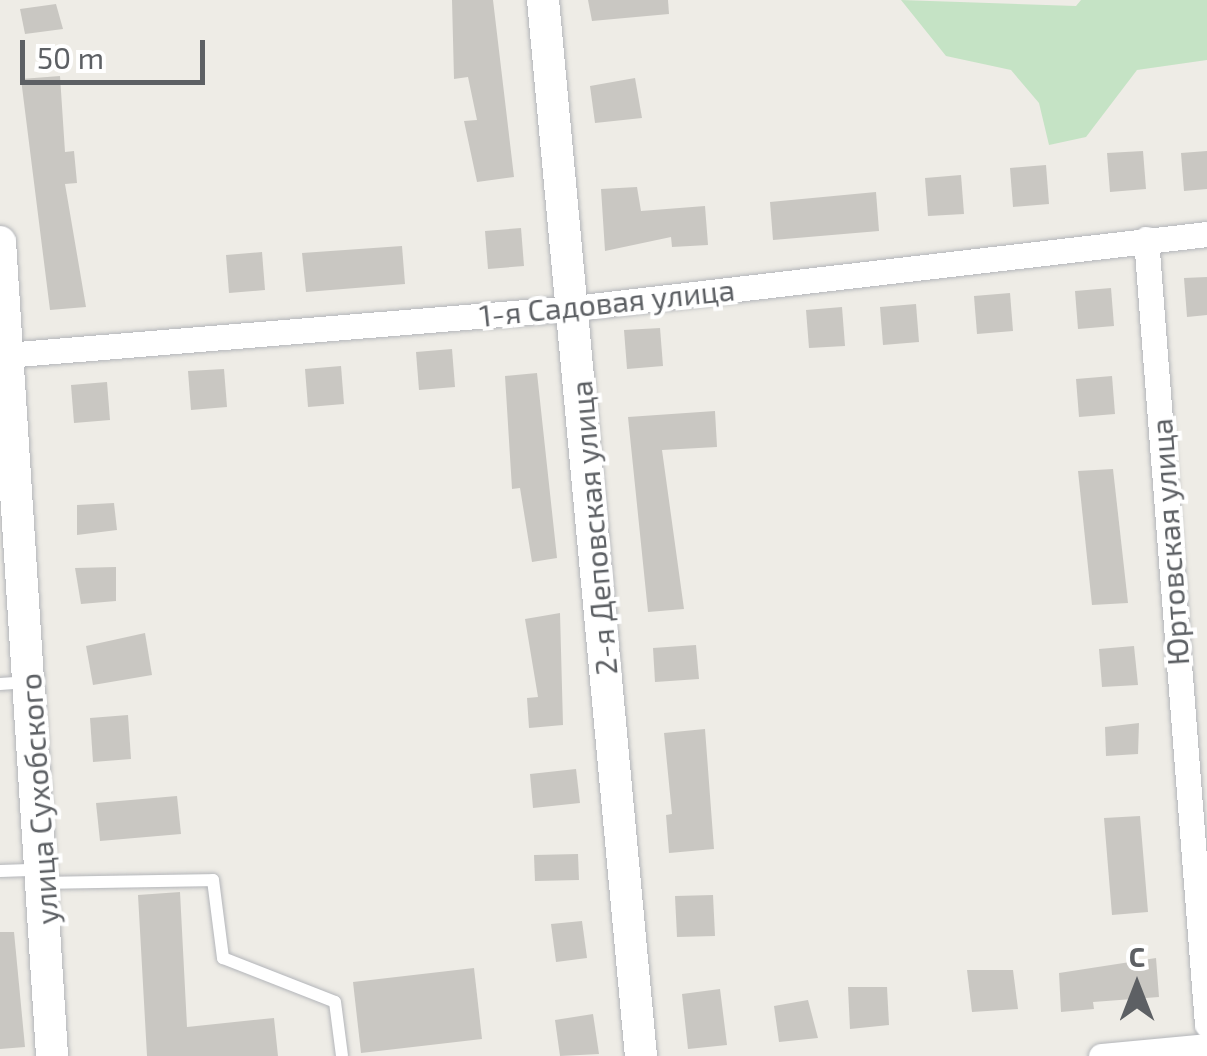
<!DOCTYPE html>
<html>
<head>
<meta charset="utf-8">
<style>
	body { margin:0 }
	#map { position:relative; width:1207px; height:1056px; overflow:hidden; background:#eeece6; font-family:"Exo 2",sans-serif }
	div>[style] { position:absolute }
	[style*='--x'] { left:calc(var(--x)*1px); top:calc(var(--y)*1px); width:calc(var(--w)*1px); rotate:calc(var(--a)*1deg) }
	.green>* { inset:0; background:#c5e3c5 }
	.building>* { inset:0; background:#c9c7c2 }
	.roads { filter:drop-shadow(0 0 2px #b3b5b9) drop-shadow(0 0 2px #b3b5b9) }
	.service>* { height:12px; margin:-6px; padding:0 6px; transform-origin:6px; border-radius:6px; background:#fff }
	.minor>* { height:25px; margin:-12.5px; padding:0 12.5px; transform-origin:12.5px; border-radius:12.5px; background:#fff }
	.tertiary>* { height:32px; margin:-16px; padding:0 16px; transform-origin:16px; border-radius:16px; background:#fff }
	span { translate:-50% -50%; white-space:nowrap; text-align:center; line-height:1.15; -webkit-text-stroke:8px #fff; paint-order:stroke }
	.street-label { font-size:30px; color:#5d6064 }
	.north { position:absolute; left:1087px; top:936px; width:100px; height:100px; -webkit-text-stroke:8px #fff; paint-order:stroke; rotate:0deg; font-size:28px; font-weight:700; line-height:40px; text-align:center; color:#5d6064 }
	.north::after { content:''; display:block; margin:auto; width:35px; height:45px; background:#5d6064; clip-path:polygon(50% 0,100% 100%,50% 72%,0 100%) }
	.scale { position:absolute; left:20px; top:40px; width:185px; height:45px; box-sizing:border-box; border:5px solid #5d6064; border-top:0; padding-left:12px; font-size:30px; line-height:35px; white-space:nowrap; color:#5d6064; -webkit-text-stroke:8px #fff; paint-order:stroke }
</style>
</head>
<body>
<div id="map">
	<div class="green">
		<div style="clip-path:polygon(901px 0,1076px 6px,1081px 0,1207px 0,1207px 60px,1137px 70px,1086px 137px,1049px 145px,1039px 103px,1011px 70px,946px 56px)"></div>
	</div>
	<div class="building">
		<div style="clip-path:polygon(452px 0,493px 0,514px 177px,477px 182px,464px 121px,477px 120px,468px 77px,454px 79px)"></div>
		<div style="clip-path:polygon(588px 0,668px 0,669px 14px,592px 21px)"></div>
		<div style="clip-path:polygon(56px 4px,63px 29px,25px 34px,20px 9px)"></div>
		<div style="clip-path:polygon(60px 76px,65px 152px,74px 151px,77px 183px,65px 184px,86px 307px,50px 310px,21px 79px)"></div>
		<div style="clip-path:polygon(635px 78px,642px 118px,595px 123px,590px 86px)"></div>
		<div style="clip-path:polygon(1143px 151px,1146px 189px,1110px 192px,1107px 153px)"></div>
		<div style="clip-path:polygon(1207px 151px,1207px 189px,1184px 191px,1181px 153px)"></div>
		<div style="clip-path:polygon(1046px 165px,1049px 204px,1013px 207px,1010px 168px)"></div>
		<div style="clip-path:polygon(961px 175px,964px 214px,928px 216px,925px 178px)"></div>
		<div style="clip-path:polygon(637px 187px,641px 211px,705px 206px,708px 245px,672px 247px,671px 237px,605px 251px,601px 189px)"></div>
		<div style="clip-path:polygon(876px 192px,879px 231px,773px 240px,770px 202px)"></div>
		<div style="clip-path:polygon(521px 228px,524px 266px,488px 269px,485px 231px)"></div>
		<div style="clip-path:polygon(402px 246px,405px 284px,306px 292px,302px 253px)"></div>
		<div style="clip-path:polygon(262px 252px,265px 290px,229px 293px,226px 255px)"></div>
		<div style="clip-path:polygon(1207px 277px,1207px 315px,1187px 317px,1184px 278px)"></div>
		<div style="clip-path:polygon(1111px 288px,1114px 326px,1078px 329px,1075px 291px)"></div>
		<div style="clip-path:polygon(1010px 293px,1013px 331px,977px 334px,974px 296px)"></div>
		<div style="clip-path:polygon(916px 304px,919px 342px,883px 345px,880px 307px)"></div>
		<div style="clip-path:polygon(842px 307px,845px 346px,809px 348px,806px 310px)"></div>
		<div style="clip-path:polygon(660px 328px,663px 366px,627px 369px,624px 330px)"></div>
		<div style="clip-path:polygon(452px 349px,455px 387px,419px 390px,416px 352px)"></div>
		<div style="clip-path:polygon(341px 366px,344px 404px,308px 407px,305px 369px)"></div>
		<div style="clip-path:polygon(224px 369px,227px 407px,191px 410px,188px 371px)"></div>
		<div style="clip-path:polygon(537px 373px,557px 558px,532px 562px,520px 488px,512px 489px,505px 376px)"></div>
		<div style="clip-path:polygon(1112px 376px,1115px 414px,1079px 417px,1076px 379px)"></div>
		<div style="clip-path:polygon(107px 382px,110px 420px,74px 423px,71px 385px)"></div>
		<div style="clip-path:polygon(715px 411px,717px 447px,662px 450px,684px 609px,648px 612px,628px 417px)"></div>
		<div style="clip-path:polygon(1113px 469px,1128px 603px,1092px 605px,1078px 471px)"></div>
		<div style="clip-path:polygon(114px 503px,117px 530px,77px 535px,77px 505px)"></div>
		<div style="clip-path:polygon(116px 567px,116px 601px,81px 604px,75px 568px)"></div>
		<div style="clip-path:polygon(560px 613px,563px 725px,529px 728px,527px 698px,538px 697px,525px 619px)"></div>
		<div style="clip-path:polygon(145px 633px,152px 675px,93px 685px,86px 646px)"></div>
		<div style="clip-path:polygon(696px 645px,699px 679px,655px 682px,653px 648px)"></div>
		<div style="clip-path:polygon(1134px 646px,1138px 685px,1102px 687px,1099px 649px)"></div>
		<div style="clip-path:polygon(128px 715px,131px 759px,93px 762px,90px 718px)"></div>
		<div style="clip-path:polygon(1139px 723px,1138px 754px,1106px 756px,1105px 727px)"></div>
		<div style="clip-path:polygon(705px 729px,714px 849px,669px 853px,666px 815px,672px 814px,664px 733px)"></div>
		<div style="clip-path:polygon(576px 769px,580px 803px,533px 808px,530px 774px)"></div>
		<div style="clip-path:polygon(177px 796px,181px 834px,100px 841px,96px 803px)"></div>
		<div style="clip-path:polygon(1140px 816px,1148px 912px,1112px 915px,1104px 818px)"></div>
		<div style="clip-path:polygon(578px 854px,579px 880px,535px 881px,534px 855px)"></div>
		<div style="clip-path:polygon(180px 892px,187px 1027px,274px 1018px,278px 1056px,147px 1056px,138px 895px)"></div>
		<div style="clip-path:polygon(713px 895px,715px 936px,677px 937px,675px 896px)"></div>
		<div style="clip-path:polygon(582px 921px,587px 958px,556px 962px,551px 924px)"></div>
		<div style="clip-path:polygon(0 932px,14px 932px,25px 1047px,0 1049px)"></div>
		<div style="clip-path:polygon(1156px 958px,1159px 997px,1093px 1002px,1094px 1009px,1061px 1012px,1059px 973px)"></div>
		<div style="clip-path:polygon(474px 968px,482px 1039px,361px 1053px,353px 982px)"></div>
		<div style="clip-path:polygon(967px 970px,1013px 970px,1018px 1009px,972px 1012px)"></div>
		<div style="clip-path:polygon(848px 987px,887px 987px,889px 1025px,850px 1029px)"></div>
		<div style="clip-path:polygon(720px 989px,727px 1045px,688px 1049px,682px 994px)"></div>
		<div style="clip-path:polygon(808px 1000px,818px 1038px,779px 1042px,774px 1006px)"></div>
		<div style="clip-path:polygon(593px 1014px,599px 1054px,560px 1056px,555px 1020px)"></div>
	</div>
	<div class="roads">
		<div class="service">
			<div style="--x:0;--y:684;--w:27;--a:-4"></div>
			<div style="--x:0;--y:871;--w:37;--a:-2"></div>
			<div style="--x:44;--y:883;--w:169;--a:-1"></div>
			<div style="--x:213;--y:880;--w:79;--a:82.7"></div>
			<div style="--x:223;--y:958;--w:120;--a:21.4"></div>
			<div style="--x:335;--y:1002;--w:54;--a:82.6"></div>
		</div>
		<div class="minor">
			<div style="--x:1146;--y:239;--w:788;--a:85.56"></div>
			<div style="--x:6;--y:355;--w:570;--a:-4.73"></div>
			<div style="--x:574;--y:308;--w:637;--a:-6.67"></div>
			<div style="--x:1101;--y:1056;--w:106;--a:-5.4"></div>
		</div>
		<div class="tertiary">
			<div style="--x:543;--y:0;--w:1061;--a:84.7"></div>
			<div style="--x:0;--y:242;--w:816;--a:86.34"></div>
		</div>
	</div>
	<div class="street-label">
		<span style="left:607px;top:302px;rotate:-6deg">1-я Садовая улица</span>
		<span style="left:593px;top:528px;rotate:-95deg">2-я Деповская улица</span>
		<span style="left:1169px;top:542px;rotate:-94deg">Юртовская улица</span>
		<span style="left:38px;top:799px;rotate:-94deg">улица Сухобского</span>
	</div>
	<div class="north">С</div>
	<div class="scale">50 m</div>
</div>
</body>
</html>
